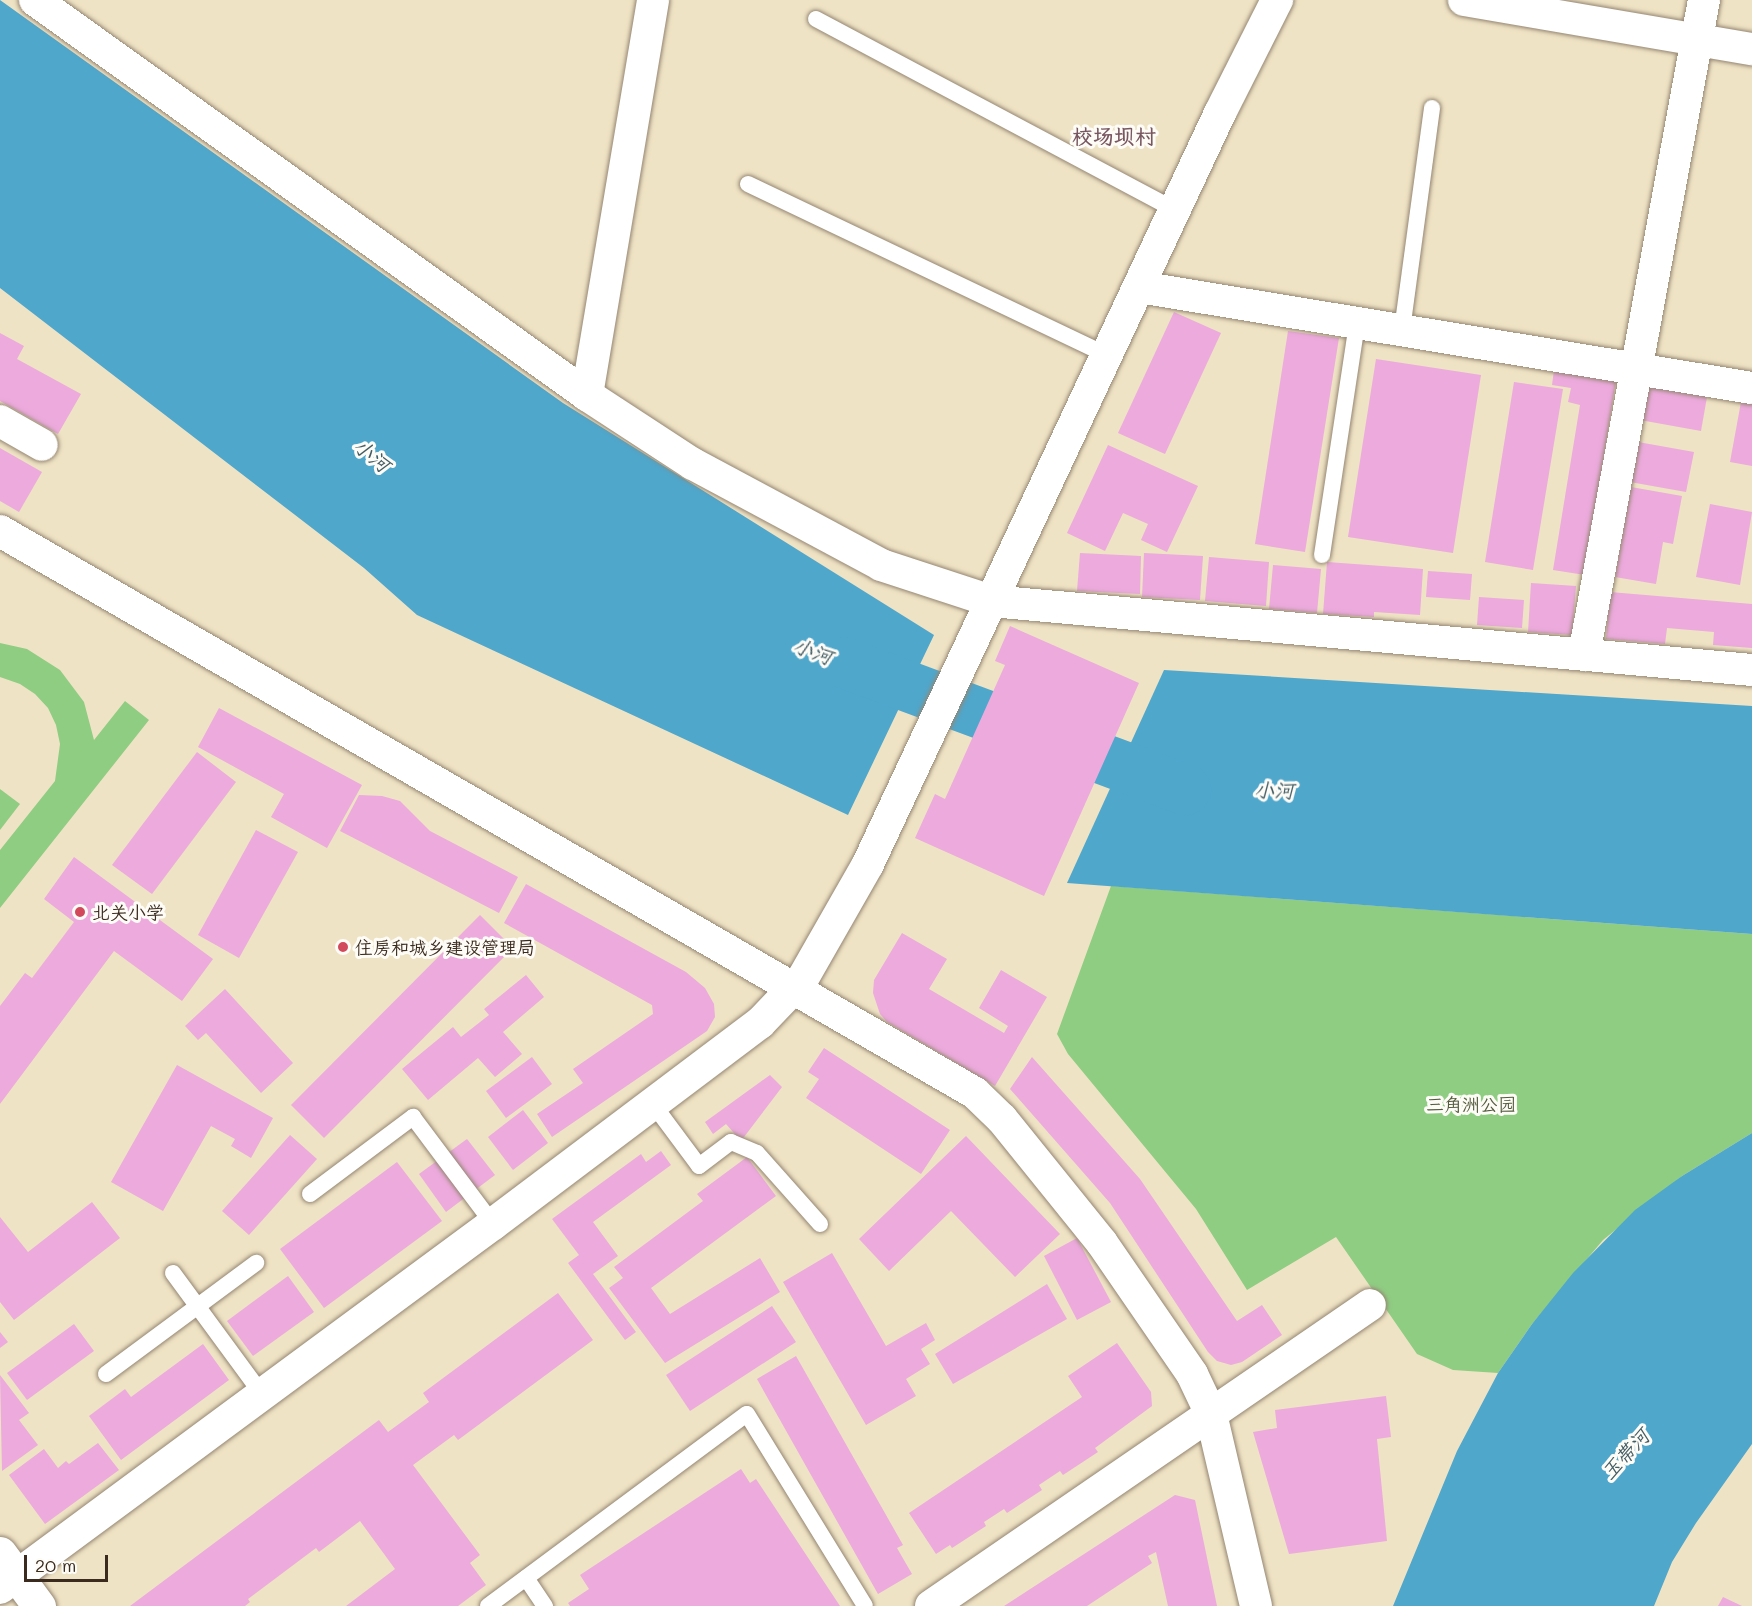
<!DOCTYPE html>
<html>
<head>
<meta charset="utf-8">
<style>
	body { margin:0 }
	#map { position:relative; width:1752px; height:1606px; overflow:hidden; background:#efe3c5; font-family:Mali,"LXGW WenKai TC",sans-serif }
	div>[style] { position:absolute }
	[style*='--x'] { left:calc(var(--x)*1px); top:calc(var(--y)*1px); width:calc(var(--w)*1px); rotate:calc(var(--a)*1deg) }
	.green>* { inset:0; background:#8fcd83 }
	.water>* { inset:0; background:#4fa7cc }
	.river>* { height:51px; margin:-25.5px; padding:0 25.5px; transform-origin:25.5px; border-radius:25.5px; background:#4fa7cc }
	.building>* { inset:0; background:#ecaadd }
	.roads { filter:drop-shadow(0 0 2px #958672) drop-shadow(0 0 2px #958672) }
	.lane>* { height:16px; margin:-8px; padding:0 8px; transform-origin:8px; border-radius:8px; background:#fff }
	.street>* { height:32px; margin:-16px; padding:0 16px; transform-origin:16px; border-radius:16px; background:#fff }
	.secondary>* { height:33px; margin:-16.5px; padding:0 16.5px; transform-origin:16.5px; border-radius:16.5px; background:#fff }
	.dots>* { width:16px; height:16px; translate:-50% -50%; box-sizing:border-box; border:3px solid #fdfcf7; border-radius:50% }
	span { translate:-50% -50%; white-space:nowrap; text-align:center; line-height:1.15; -webkit-text-stroke:6px #fdfcf7; paint-order:stroke }
	.poi-label { font-size:18px; color:#3b2a1e }
	.left { translate:0 -50%; text-align:left }
	.park-label { font-size:18px; color:#545b3c }
	.water-label { font-size:20px; color:#435c64; font-style:italic }
	.quarter-label { font-size:21px; color:#795761; font-weight:700 }
	.scale { position:absolute; left:24px; top:1555px; width:84px; height:27px; box-sizing:border-box; border:3px solid #3b2a1e; border-top:0; padding-left:8px; font-size:18px; line-height:21px; white-space:nowrap; color:#3b2a1e; -webkit-text-stroke:4px #fdfcf7; paint-order:stroke }
</style>
</head>
<body>
<div id="map">
	<div class="green">
		<div style="clip-path:polygon(0 643px,27px 649px,60px 670px,84px 702px,94px 740px,125px 701px,149px 720px,0 908px,0 850px,55px 781px,60px 744px,56px 725px,48px 708px,35px 694px,20px 684px,0 677px)"></div>
		<div style="clip-path:polygon(0 789px,20px 804px,0 830px)"></div>
		<div style="clip-path:polygon(1111px 886px,1752px 934px,1752px 1133px,1682px 1176px,1603px 1240px,1532px 1324px,1498px 1373px,1453px 1370px,1417px 1354px,1336px 1237px,1247px 1290px,1196px 1209px,1068px 1054px,1057px 1034px)"></div>
	</div>
	<div class="water">
		<div style="clip-path:polygon(0 0,563px 403px,934px 635px,848px 815px,417px 615px,364px 568px,0 288px)"></div>
		<div style="clip-path:polygon(1164px 670px,1752px 706px,1752px 934px,1067px 883px)"></div>
		<div style="clip-path:polygon(1752px 1133px,1752px 1444px,1696px 1523px,1672px 1562px,1654px 1606px,1393px 1606px,1457px 1451px,1498px 1373px,1532px 1324px,1573px 1273px,1635px 1210px,1682px 1176px)"></div>
	</div>
	<div class="river">
		<div style="--x:843;--y:662;--w:365;--a:20.4"></div>
	</div>
	<div class="building">
		<div style="clip-path:polygon(1174px 312px,1221px 333px,1165px 454px,1118px 433px)"></div>
		<div style="clip-path:polygon(1288px 331px,1339px 338px,1305px 552px,1255px 544px)"></div>
		<div style="clip-path:polygon(0 333px,24px 346px,17px 359px,81px 394px,58px 434px,0 401px)"></div>
		<div style="clip-path:polygon(1376px 359px,1481px 375px,1453px 553px,1348px 537px)"></div>
		<div style="clip-path:polygon(1554px 370px,1616px 380px,1585px 575px,1553px 570px,1580px 405px,1568px 402px,1571px 388px,1552px 385px)"></div>
		<div style="clip-path:polygon(1514px 382px,1563px 389px,1533px 570px,1485px 562px)"></div>
		<div style="clip-path:polygon(1647px 386px,1707px 397px,1701px 431px,1640px 420px)"></div>
		<div style="clip-path:polygon(1741px 402px,1752px 404px,1752px 466px,1730px 462px)"></div>
		<div style="clip-path:polygon(1638px 442px,1694px 452px,1686px 492px,1630px 482px)"></div>
		<div style="clip-path:polygon(1108px 445px,1198px 486px,1167px 552px,1141px 540px,1148px 524px,1123px 513px,1105px 551px,1067px 533px)"></div>
		<div style="clip-path:polygon(0 448px,42px 472px,19px 512px,0 501px)"></div>
		<div style="clip-path:polygon(1631px 487px,1682px 496px,1673px 544px,1663px 542px,1656px 584px,1615px 577px)"></div>
		<div style="clip-path:polygon(1710px 504px,1752px 512px,1740px 585px,1696px 577px)"></div>
		<div style="clip-path:polygon(1080px 553px,1141px 556px,1140px 594px,1077px 591px)"></div>
		<div style="clip-path:polygon(1144px 553px,1203px 556px,1200px 600px,1142px 597px)"></div>
		<div style="clip-path:polygon(1209px 557px,1269px 562px,1266px 606px,1205px 601px)"></div>
		<div style="clip-path:polygon(1327px 562px,1423px 569px,1420px 615px,1374px 612px,1374px 617px,1323px 614px)"></div>
		<div style="clip-path:polygon(1273px 565px,1321px 569px,1317px 613px,1269px 609px)"></div>
		<div style="clip-path:polygon(1428px 571px,1472px 574px,1470px 600px,1426px 597px)"></div>
		<div style="clip-path:polygon(1531px 583px,1576px 586px,1572px 635px,1528px 632px)"></div>
		<div style="clip-path:polygon(1610px 592px,1752px 604px,1752px 648px,1713px 645px,1714px 632px,1667px 628px,1665px 644px,1606px 639px)"></div>
		<div style="clip-path:polygon(1479px 597px,1524px 600px,1522px 628px,1477px 625px)"></div>
		<div style="clip-path:polygon(1010px 626px,1139px 683px,1044px 896px,915px 838px,935px 794px,945px 799px,1005px 665px,995px 661px)"></div>
		<div style="clip-path:polygon(219px 708px,362px 785px,327px 848px,271px 817px,284px 794px,198px 747px)"></div>
		<div style="clip-path:polygon(197px 752px,236px 782px,152px 894px,112px 865px)"></div>
		<div style="clip-path:polygon(359px 795px,382px 796px,400px 801px,430px 831px,518px 877px,499px 913px,340px 831px)"></div>
		<div style="clip-path:polygon(256px 830px,298px 852px,239px 958px,198px 935px)"></div>
		<div style="clip-path:polygon(74px 857px,213px 959px,182px 1001px,114px 951px,0 1104px,0 1006px,25px 973px,32px 978px,74px 922px,44px 899px)"></div>
		<div style="clip-path:polygon(526px 884px,686px 972px,705px 988px,714px 1004px,715px 1017px,707px 1031px,552px 1137px,537px 1114px,583px 1083px,573px 1069px,653px 1014px,652px 1005px,504px 923px)"></div>
		<div style="clip-path:polygon(480px 915px,513px 948px,324px 1138px,291px 1105px)"></div>
		<div style="clip-path:polygon(902px 933px,947px 959px,929px 989px,1004px 1033px,1008px 1026px,979px 1008px,1001px 970px,1047px 997px,995px 1086px,887px 1022px,880px 1014px,873px 993px,874px 980px)"></div>
		<div style="clip-path:polygon(526px 975px,544px 997px,503px 1032px,522px 1054px,495px 1077px,478px 1058px,428px 1100px,402px 1069px,453px 1027px,461px 1037px,489px 1015px,484px 1009px)"></div>
		<div style="clip-path:polygon(225px 989px,293px 1063px,261px 1093px,206px 1033px,198px 1040px,185px 1026px)"></div>
		<div style="clip-path:polygon(824px 1048px,950px 1130px,921px 1174px,806px 1098px,819px 1079px,808px 1072px)"></div>
		<div style="clip-path:polygon(532px 1057px,552px 1084px,506px 1118px,486px 1091px)"></div>
		<div style="clip-path:polygon(1032px 1057px,1140px 1179px,1237px 1321px,1262px 1305px,1282px 1335px,1242px 1362px,1231px 1365px,1217px 1361px,1208px 1352px,1110px 1203px,1010px 1089px)"></div>
		<div style="clip-path:polygon(177px 1065px,273px 1118px,251px 1158px,231px 1146px,235px 1139px,211px 1126px,163px 1211px,111px 1182px)"></div>
		<div style="clip-path:polygon(770px 1075px,782px 1087px,741px 1141px,726px 1124px,713px 1134px,705px 1122px)"></div>
		<div style="clip-path:polygon(523px 1110px,548px 1143px,513px 1170px,488px 1137px)"></div>
		<div style="clip-path:polygon(290px 1135px,317px 1159px,249px 1235px,222px 1211px)"></div>
		<div style="clip-path:polygon(966px 1136px,1060px 1234px,1015px 1277px,951px 1211px,889px 1271px,859px 1239px)"></div>
		<div style="clip-path:polygon(467px 1139px,495px 1175px,446px 1212px,419px 1174px)"></div>
		<div style="clip-path:polygon(661px 1151px,671px 1165px,593px 1222px,618px 1256px,593px 1274px,636px 1332px,625px 1340px,568px 1263px,579px 1255px,552px 1219px,641px 1154px,646px 1162px)"></div>
		<div style="clip-path:polygon(747px 1157px,776px 1196px,651px 1288px,670px 1314px,760px 1258px,780px 1292px,665px 1363px,609px 1288px,623px 1278px,614px 1267px,703px 1201px,697px 1194px)"></div>
		<div style="clip-path:polygon(397px 1162px,442px 1221px,324px 1308px,280px 1249px)"></div>
		<div style="clip-path:polygon(92px 1202px,120px 1238px,14px 1320px,0 1302px,0 1217px,28px 1252px)"></div>
		<div style="clip-path:polygon(1077px 1238px,1111px 1302px,1077px 1320px,1044px 1256px)"></div>
		<div style="clip-path:polygon(832px 1253px,886px 1346px,926px 1323px,935px 1340px,921px 1349px,930px 1364px,906px 1379px,916px 1396px,866px 1425px,783px 1282px)"></div>
		<div style="clip-path:polygon(288px 1276px,314px 1312px,253px 1356px,227px 1321px)"></div>
		<div style="clip-path:polygon(1047px 1284px,1067px 1319px,953px 1384px,935px 1354px)"></div>
		<div style="clip-path:polygon(558px 1293px,593px 1340px,458px 1440px,454px 1435px,413px 1465px,480px 1555px,470px 1563px,486px 1585px,458px 1606px,346px 1606px,395px 1569px,360px 1521px,319px 1552px,316px 1548px,248px 1599px,250px 1602px,245px 1606px,130px 1606px,379px 1420px,388px 1432px,429px 1402px,423px 1393px)"></div>
		<div style="clip-path:polygon(772px 1306px,796px 1342px,690px 1411px,666px 1375px)"></div>
		<div style="clip-path:polygon(74px 1324px,94px 1351px,27px 1400px,7px 1373px)"></div>
		<div style="clip-path:polygon(0 1332px,8px 1342px,0 1348px)"></div>
		<div style="clip-path:polygon(1117px 1343px,1151px 1392px,1152px 1406px,1095px 1448px,1098px 1452px,1063px 1475px,1060px 1471px,1039px 1485px,1042px 1490px,1007px 1513px,1004px 1509px,984px 1522px,986px 1526px,952px 1548px,950px 1545px,936px 1554px,909px 1513px,1082px 1397px,1068px 1376px)"></div>
		<div style="clip-path:polygon(203px 1344px,229px 1380px,121px 1460px,89px 1416px,125px 1389px,131px 1397px)"></div>
		<div style="clip-path:polygon(796px 1356px,903px 1545px,897px 1548px,912px 1574px,878px 1594px,757px 1379px)"></div>
		<div style="clip-path:polygon(0 1375px,29px 1413px,19px 1420px,38px 1445px,2px 1471px)"></div>
		<div style="clip-path:polygon(1386px 1396px,1391px 1437px,1377px 1439px,1387px 1541px,1289px 1554px,1253px 1432px,1277px 1428px,1275px 1410px)"></div>
		<div style="clip-path:polygon(98px 1443px,119px 1470px,45px 1524px,9px 1475px,44px 1449px,58px 1468px,66px 1461px,69px 1464px)"></div>
		<div style="clip-path:polygon(741px 1469px,750px 1483px,756px 1479px,840px 1606px,570px 1606px,568px 1603px,589px 1589px,580px 1575px)"></div>
		<div style="clip-path:polygon(1175px 1495px,1195px 1500px,1217px 1606px,1168px 1606px,1156px 1552px,1148px 1556px,1152px 1563px,1087px 1606px,1004px 1606px)"></div>
		<div style="clip-path:polygon(1723px 1597px,1742px 1606px,1718px 1606px)"></div>
	</div>
	<div class="roads">
		<div class="lane">
			<div style="--x:816;--y:19;--w:407;--a:28"></div>
			<div style="--x:748;--y:184;--w:398;--a:25.5"></div>
			<div style="--x:1402;--y:330;--w:224;--a:-82.3"></div>
			<div style="--x:1322;--y:555;--w:235;--a:-81.4"></div>
			<div style="--x:653;--y:1104;--w:77;--a:53.4"></div>
			<div style="--x:699;--y:1166;--w:40;--a:-37"></div>
			<div style="--x:731;--y:1142;--w:28;--a:23"></div>
			<div style="--x:757;--y:1153;--w:95;--a:48.4"></div>
			<div style="--x:310;--y:1194;--w:129;--a:-36.8"></div>
			<div style="--x:413;--y:1117;--w:134;--a:53.2"></div>
			<div style="--x:173;--y:1273;--w:150;--a:53.7"></div>
			<div style="--x:106;--y:1374;--w:187;--a:-36.5"></div>
			<div style="--x:526;--y:1578;--w:34;--a:56"></div>
			<div style="--x:488;--y:1606;--w:322;--a:-36.6"></div>
			<div style="--x:747;--y:1414;--w:225;--a:58.4"></div>
		</div>
		<div class="street">
			<div style="--x:35;--y:0;--w:679;--a:35.59"></div>
			<div style="--x:587;--y:395;--w:126;--a:33.1"></div>
			<div style="--x:693;--y:464;--w:213;--a:28.2"></div>
			<div style="--x:881;--y:565;--w:116;--a:18.1"></div>
			<div style="--x:991;--y:601;--w:764;--a:5.18"></div>
			<div style="--x:1464;--y:0;--w:292;--a:9.7"></div>
			<div style="--x:1139;--y:287;--w:621;--a:9.36"></div>
			<div style="--x:587;--y:395;--w:400;--a:-80.5"></div>
			<div style="--x:0;--y:421;--w:48;--a:29.7"></div>
			<div style="--x:0;--y:531;--w:1125;--a:29.96"></div>
			<div style="--x:975;--y:1093;--w:37;--a:44"></div>
			<div style="--x:1002;--y:1119;--w:159;--a:51.1"></div>
			<div style="--x:1102;--y:1243;--w:159;--a:55.5"></div>
			<div style="--x:1192;--y:1374;--w:44;--a:64.6"></div>
			<div style="--x:1211;--y:1414;--w:197;--a:76.8"></div>
			<div style="--x:1584;--y:655;--w:666;--a:-79.62"></div>
			<div style="--x:0;--y:1588;--w:613;--a:-36.44"></div>
			<div style="--x:493;--y:1224;--w:334;--a:-37"></div>
			<div style="--x:760;--y:1023;--w:62;--a:-46.3"></div>
			<div style="--x:803;--y:978;--w:131;--a:-60.3"></div>
			<div style="--x:868;--y:864;--w:829;--a:-64.89"></div>
			<div style="--x:1220;--y:113;--w:127;--a:-63.2"></div>
			<div style="--x:931;--y:1606;--w:532;--a:-34.44"></div>
		</div>
		<div class="secondary">
			<div style="--x:0;--y:1553;--w:66;--a:53.7"></div>
		</div>
	</div>
	<div class="dots">
		<div style="left:80px;top:912px;background:#d1495b"></div>
		<div style="left:343px;top:947px;background:#d1495b"></div>
	</div>
	<div class="poi-label">
		<span class="left" style="left:92px;top:912px">北关小学</span>
		<span class="left" style="left:355px;top:947px">住房和城乡建设管理局</span>
	</div>
	<div class="park-label">
		<span style="left:1471px;top:1104px">三角洲公园</span>
	</div>
	<div class="water-label">
		<span style="left:372px;top:455px;rotate:39deg">小河</span>
		<span style="left:813px;top:651px;rotate:20deg">小河</span>
		<span style="left:1274px;top:790px;rotate:1deg">小河</span>
		<span style="left:1625px;top:1454px;rotate:-47deg">玉带河</span>
	</div>
	<div class="quarter-label">
		<span style="left:1114px;top:136px">校场坝村</span>
	</div>
	<div class="scale">20 m</div>
</div>
</body>
</html>
